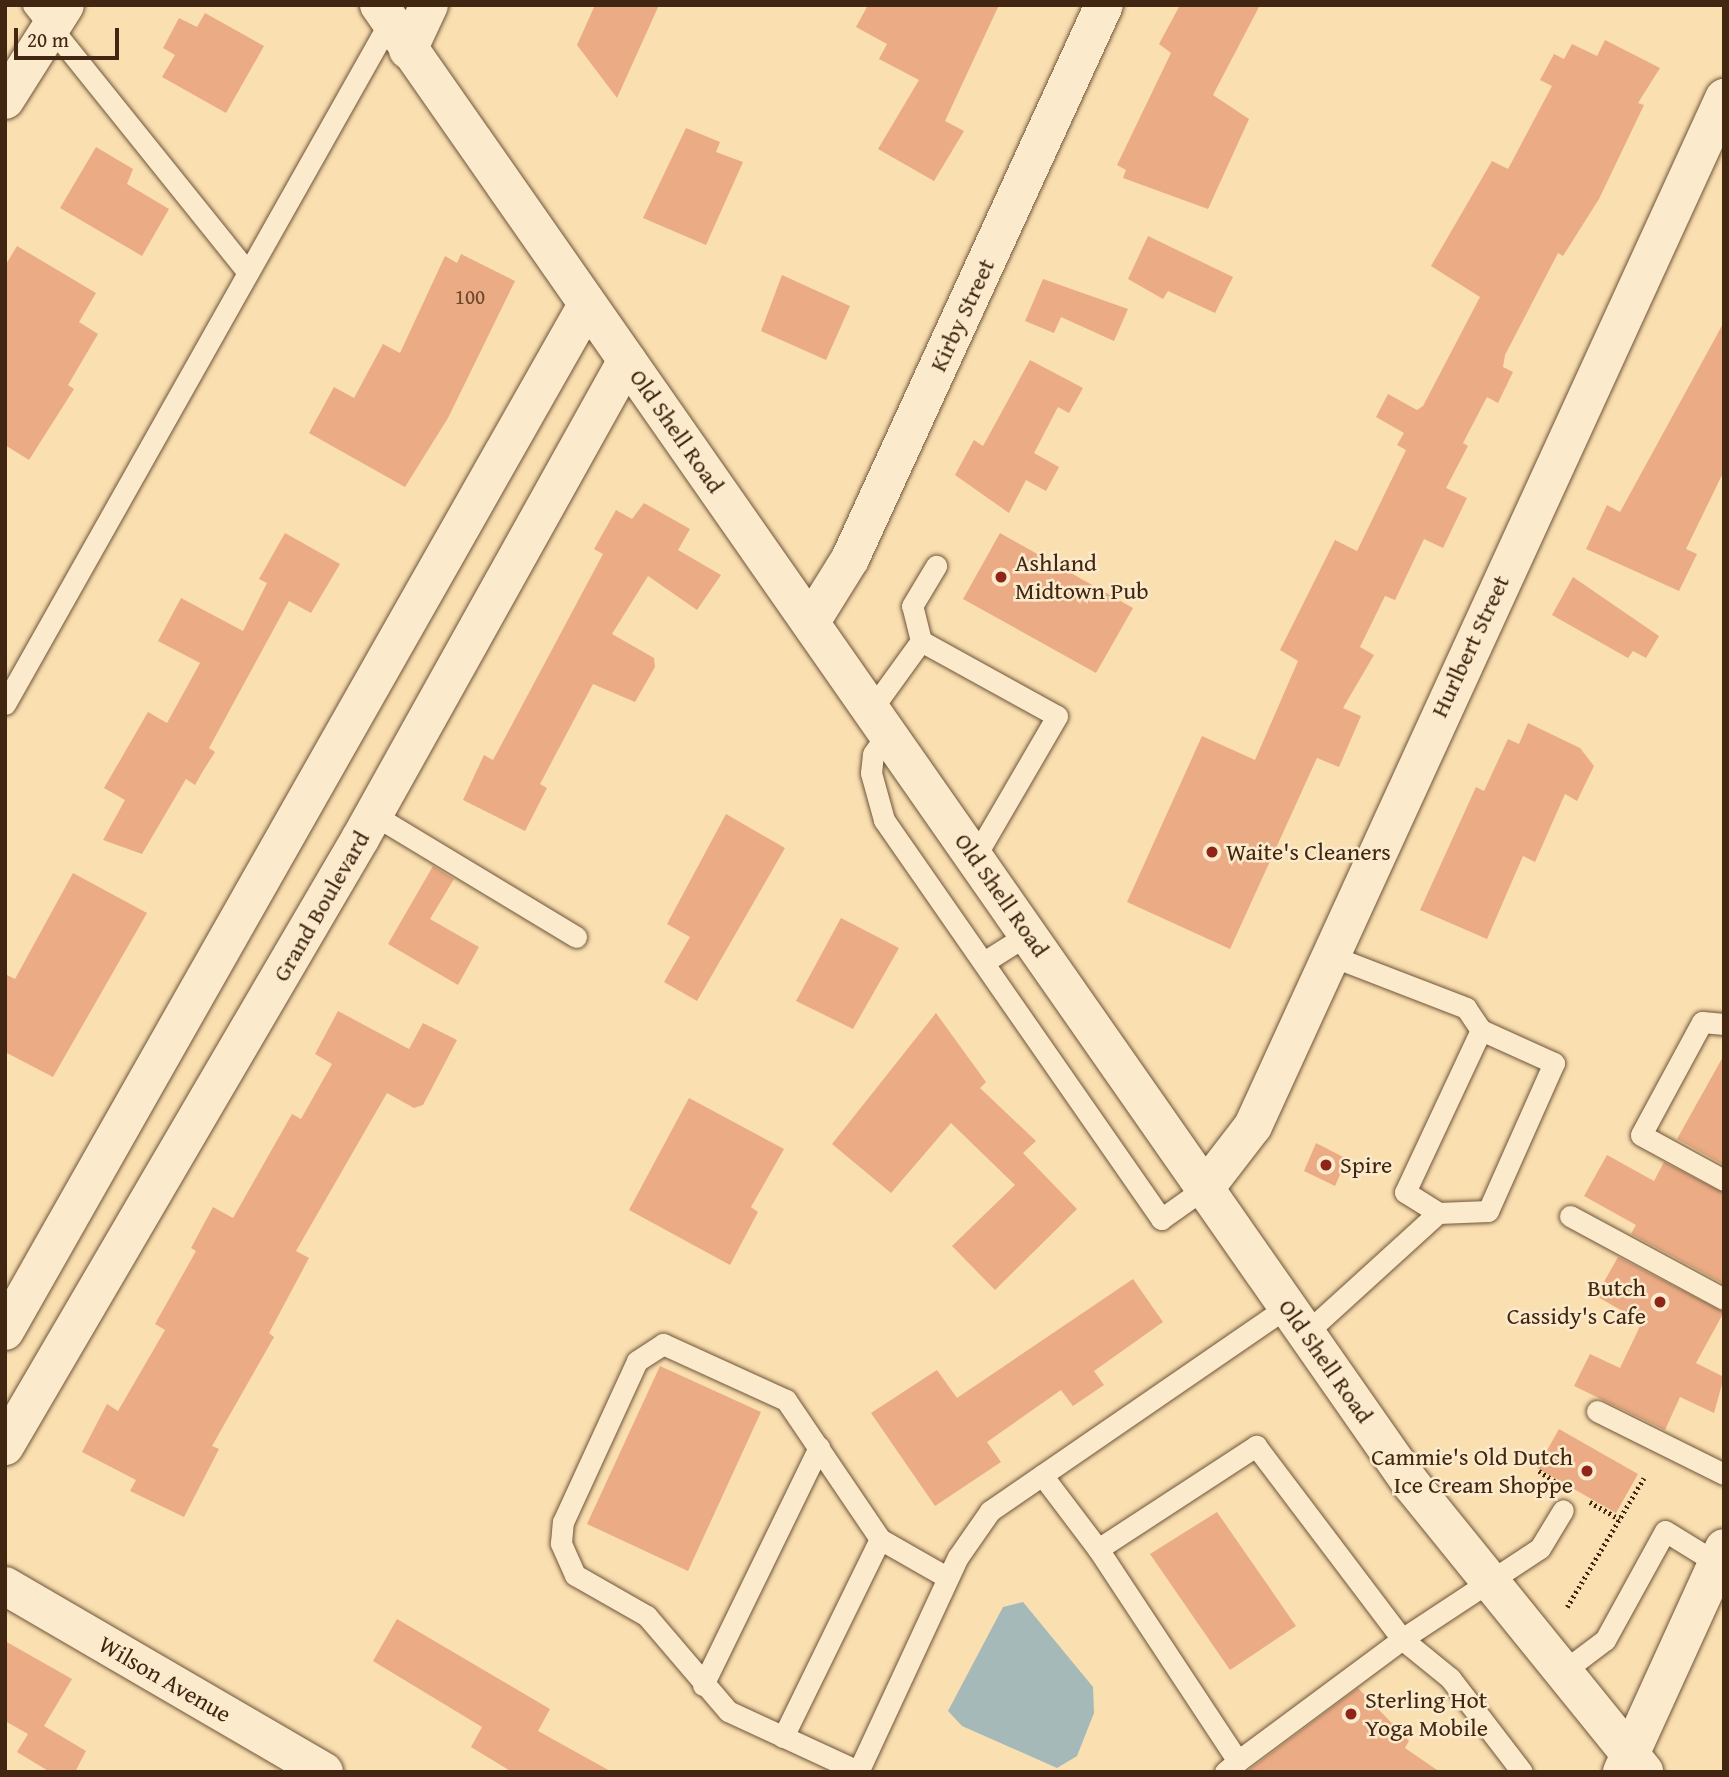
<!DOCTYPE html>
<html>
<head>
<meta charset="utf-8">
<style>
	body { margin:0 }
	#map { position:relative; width:1729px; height:1777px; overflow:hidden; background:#fadfb0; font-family:"Gentium Book Plus",serif }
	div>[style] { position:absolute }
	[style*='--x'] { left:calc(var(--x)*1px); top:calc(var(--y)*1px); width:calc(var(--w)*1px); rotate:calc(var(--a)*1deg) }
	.water>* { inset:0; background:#a5b9b8 }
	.building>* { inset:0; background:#ebac85 }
	.path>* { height:4.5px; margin-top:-2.25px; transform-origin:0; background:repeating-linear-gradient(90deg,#412712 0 2px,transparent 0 5.5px) }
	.roads { filter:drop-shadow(0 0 2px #6f553a) drop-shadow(0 0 2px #6f553a) }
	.service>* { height:21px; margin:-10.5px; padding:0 10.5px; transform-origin:10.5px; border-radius:10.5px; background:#fceacc }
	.minor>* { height:38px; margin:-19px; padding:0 19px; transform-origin:19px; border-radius:19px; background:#fceacc }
	.tertiary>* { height:38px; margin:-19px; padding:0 19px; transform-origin:19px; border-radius:19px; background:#fceacc }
	.dots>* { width:19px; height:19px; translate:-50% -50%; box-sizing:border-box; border:4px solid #fceacc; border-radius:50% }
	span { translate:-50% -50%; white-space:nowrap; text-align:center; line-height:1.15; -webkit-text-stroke:5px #fceacc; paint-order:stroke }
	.number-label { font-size:21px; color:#6c482f }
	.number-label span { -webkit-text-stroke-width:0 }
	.street-label { font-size:24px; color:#412712 }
	.poi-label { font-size:24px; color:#412712 }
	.left { translate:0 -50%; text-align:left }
	.right { translate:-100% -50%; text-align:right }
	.frame { position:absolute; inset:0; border:7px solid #412712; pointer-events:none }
	.scale { position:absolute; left:14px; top:28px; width:105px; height:32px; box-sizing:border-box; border:4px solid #412712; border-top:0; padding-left:9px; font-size:21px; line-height:24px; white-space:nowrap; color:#412712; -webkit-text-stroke:5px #fceacc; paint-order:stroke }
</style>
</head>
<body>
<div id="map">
	<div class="water">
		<div style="clip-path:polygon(1023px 1602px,1093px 1687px,1094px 1713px,1077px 1756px,1057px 1768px,962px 1726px,948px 1711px,1003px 1607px)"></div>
	</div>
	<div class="building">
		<div style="clip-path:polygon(595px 5px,659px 5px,617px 98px,577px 45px)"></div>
		<div style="clip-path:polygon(868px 5px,999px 5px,945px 121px,964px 131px,934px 181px,878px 149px,919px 80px,879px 59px,887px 44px,856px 27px)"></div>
		<div style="clip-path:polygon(1180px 5px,1260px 5px,1213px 95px,1249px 119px,1208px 209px,1123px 178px,1126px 170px,1117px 165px,1171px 53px,1159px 44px)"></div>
		<div style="clip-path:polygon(205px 13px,264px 46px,226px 113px,162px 77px,175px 55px,163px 48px,179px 18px,197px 27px)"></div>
		<div style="clip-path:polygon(1605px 40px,1660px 68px,1638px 103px,1644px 105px,1599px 199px,1563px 256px,1558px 253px,1505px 355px,1503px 367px,1513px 372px,1498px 403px,1487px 397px,1463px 443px,1468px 446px,1446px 488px,1467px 498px,1443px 548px,1424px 539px,1395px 600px,1385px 596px,1360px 647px,1374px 655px,1343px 708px,1361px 716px,1339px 767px,1317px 758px,1230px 949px,1127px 902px,1202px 736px,1255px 760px,1298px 661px,1280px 650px,1335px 540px,1357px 551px,1406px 450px,1397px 445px,1404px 433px,1376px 417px,1388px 394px,1417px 410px,1423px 406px,1480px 297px,1431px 266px,1492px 161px,1508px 169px,1552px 86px,1540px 80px,1554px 54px,1564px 59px,1572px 44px,1597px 56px)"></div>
		<div style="clip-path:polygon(686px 128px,720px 142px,716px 152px,743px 162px,706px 245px,643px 218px)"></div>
		<div style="clip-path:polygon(96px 147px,133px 169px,127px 184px,169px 209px,142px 256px,60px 208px)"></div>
		<div style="clip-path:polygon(1148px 236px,1233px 277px,1215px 313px,1168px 291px,1163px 299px,1128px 279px)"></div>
		<div style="clip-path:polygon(17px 246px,96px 293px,79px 322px,98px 334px,68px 385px,74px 389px,29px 460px,5px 445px,5px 266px)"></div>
		<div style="clip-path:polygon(461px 254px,515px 281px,448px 418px,405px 487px,309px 433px,334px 387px,354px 398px,383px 344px,400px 353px,445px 256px,457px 263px)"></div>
		<div style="clip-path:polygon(782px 275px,850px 306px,826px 360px,761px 331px)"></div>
		<div style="clip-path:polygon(1043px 279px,1128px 309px,1114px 341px,1061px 317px,1054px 333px,1025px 321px)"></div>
		<div style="clip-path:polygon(1724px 322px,1724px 471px,1686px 549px,1697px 554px,1679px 591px,1586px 549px,1607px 505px,1620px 512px)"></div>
		<div style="clip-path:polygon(1030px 360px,1083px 388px,1069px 413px,1058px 407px,1034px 453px,1059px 467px,1046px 491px,1026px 480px,1009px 513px,955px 475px,974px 440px,983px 446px)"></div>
		<div style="clip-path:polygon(644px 503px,690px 529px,678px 550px,721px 575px,697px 610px,648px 576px,612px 634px,654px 658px,655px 667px,635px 702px,593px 684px,540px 784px,547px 788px,525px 831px,463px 800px,484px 755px,493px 760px,603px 554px,594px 549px,616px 510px,632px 519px)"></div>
		<div style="clip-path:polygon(285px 533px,340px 564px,311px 613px,289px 601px,209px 748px,215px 752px,203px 771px,195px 785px,186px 779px,142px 854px,103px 840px,125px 800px,104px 788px,148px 712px,167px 723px,200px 663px,158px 641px,181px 598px,243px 631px,267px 583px,259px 579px)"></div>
		<div style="clip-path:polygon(1000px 533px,1133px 608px,1096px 673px,963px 599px)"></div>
		<div style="clip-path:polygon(1573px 577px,1659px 636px,1646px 658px,1633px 651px,1628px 658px,1552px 615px)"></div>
		<div style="clip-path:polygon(1528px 723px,1580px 748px,1594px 766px,1577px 801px,1565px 794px,1535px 862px,1523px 856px,1487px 939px,1420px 910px,1476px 787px,1484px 791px,1508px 739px,1519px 744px)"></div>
		<div style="clip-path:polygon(726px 814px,785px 848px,697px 1001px,664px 982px,690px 937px,667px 924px)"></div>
		<div style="clip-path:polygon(433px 866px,454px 879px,430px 919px,479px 947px,458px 985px,388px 944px)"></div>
		<div style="clip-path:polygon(73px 873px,147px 913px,53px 1077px,5px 1052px,5px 974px,15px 979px)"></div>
		<div style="clip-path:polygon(841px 918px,899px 948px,853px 1029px,796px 1001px)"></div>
		<div style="clip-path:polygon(338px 1011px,409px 1049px,423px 1023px,457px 1040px,423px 1105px,414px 1108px,387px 1093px,296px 1251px,309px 1258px,269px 1333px,274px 1337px,212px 1446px,219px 1449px,184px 1517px,130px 1491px,136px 1480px,82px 1452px,107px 1404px,118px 1411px,165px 1330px,155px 1324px,196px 1251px,191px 1248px,213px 1207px,233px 1218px,292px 1114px,301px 1119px,332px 1064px,315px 1054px)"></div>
		<div style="clip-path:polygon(936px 1013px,986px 1082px,980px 1088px,1036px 1141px,1023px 1153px,1077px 1209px,995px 1290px,952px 1246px,1015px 1185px,951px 1123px,891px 1193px,832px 1144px)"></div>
		<div style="clip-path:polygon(1724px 1055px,1724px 1165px,1677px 1139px)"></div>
		<div style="clip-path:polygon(689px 1098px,784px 1149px,751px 1207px,758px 1212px,730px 1265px,629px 1210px)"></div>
		<div style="clip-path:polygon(1316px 1143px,1347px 1159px,1335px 1186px,1304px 1171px)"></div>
		<div style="clip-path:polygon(1607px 1155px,1654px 1181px,1664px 1162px,1724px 1193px,1724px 1284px,1631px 1234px,1636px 1225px,1584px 1196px)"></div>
		<div style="clip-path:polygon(1618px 1257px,1724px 1312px,1696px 1363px,1724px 1377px,1714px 1413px,1680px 1397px,1665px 1430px,1574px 1386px,1590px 1354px,1620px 1368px,1642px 1322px,1596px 1296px)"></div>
		<div style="clip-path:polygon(1133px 1279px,1163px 1322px,1094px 1371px,1104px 1385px,1073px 1406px,1061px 1390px,987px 1442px,1001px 1462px,935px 1506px,871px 1413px,937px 1370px,957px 1398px)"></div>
		<div style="clip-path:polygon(660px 1366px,761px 1412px,688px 1571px,587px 1524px)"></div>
		<div style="clip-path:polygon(1559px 1429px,1638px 1474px,1616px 1513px,1537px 1468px)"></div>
		<div style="clip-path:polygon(1217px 1512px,1296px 1626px,1230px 1670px,1150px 1554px)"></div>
		<div style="clip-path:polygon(397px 1619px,550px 1709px,538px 1731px,612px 1772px,512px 1772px,471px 1747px,482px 1727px,373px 1661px)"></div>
		<div style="clip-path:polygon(5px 1641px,72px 1679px,44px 1726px,86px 1751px,75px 1772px,50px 1772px,17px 1752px,28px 1734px,5px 1721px)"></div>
		<div style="clip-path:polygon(1358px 1688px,1409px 1741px,1405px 1748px,1440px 1772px,1246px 1772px)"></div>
	</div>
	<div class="path">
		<div style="--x:1539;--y:1471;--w:20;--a:33"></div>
		<div style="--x:1590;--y:1502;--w:34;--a:30"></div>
		<div style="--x:1567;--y:1607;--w:150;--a:-59.2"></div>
	</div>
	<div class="roads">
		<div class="service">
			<div style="--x:33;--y:5;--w:343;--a:51.2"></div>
			<div style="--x:921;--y:641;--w:36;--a:-104"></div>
			<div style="--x:912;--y:606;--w:47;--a:-59"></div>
			<div style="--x:5;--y:704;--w:784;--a:-60.59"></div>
			<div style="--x:871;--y:710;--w:85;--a:-54.1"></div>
			<div style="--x:921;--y:641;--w:155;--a:28.9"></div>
			<div style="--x:1057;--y:716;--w:163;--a:120.2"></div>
			<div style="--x:887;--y:734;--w:24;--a:125"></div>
			<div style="--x:873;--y:754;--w:19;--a:96"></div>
			<div style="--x:871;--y:773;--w:49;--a:74.5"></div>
			<div style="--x:884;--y:820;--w:486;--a:55.2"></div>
			<div style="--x:1161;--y:1219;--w:55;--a:-35.4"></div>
			<div style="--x:374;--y:815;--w:236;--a:31.1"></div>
			<div style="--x:1329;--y:955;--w:147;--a:21.1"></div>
			<div style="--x:1466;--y:1008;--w:27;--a:56"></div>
			<div style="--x:984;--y:962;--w:54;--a:-32.2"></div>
			<div style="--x:1724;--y:1024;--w:22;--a:-175"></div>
			<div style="--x:1702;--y:1022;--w:128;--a:118.4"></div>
			<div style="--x:1641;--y:1135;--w:94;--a:28.5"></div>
			<div style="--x:1570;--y:1216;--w:175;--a:28.3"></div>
			<div style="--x:1306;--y:1333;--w:178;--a:-42.3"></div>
			<div style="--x:1438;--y:1213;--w:50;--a:-2.3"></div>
			<div style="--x:1488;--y:1211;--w:162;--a:-66"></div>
			<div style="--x:1554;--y:1063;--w:80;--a:-155.7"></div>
			<div style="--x:1481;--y:1030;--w:179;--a:115.1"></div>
			<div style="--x:1405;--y:1192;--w:39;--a:32"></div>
			<div style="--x:1597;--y:1411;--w:142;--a:26.4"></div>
			<div style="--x:1042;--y:1475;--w:93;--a:52.9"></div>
			<div style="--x:1098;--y:1549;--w:189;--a:-33.1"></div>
			<div style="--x:1256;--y:1446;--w:242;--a:52.9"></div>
			<div style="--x:1402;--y:1639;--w:165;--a:-33.4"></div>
			<div style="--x:1540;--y:1548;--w:44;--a:-58.8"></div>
			<div style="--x:1098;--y:1549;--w:254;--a:56.6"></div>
			<div style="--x:1238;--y:1761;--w:17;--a:140"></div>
			<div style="--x:1561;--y:1673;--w:55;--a:-36.9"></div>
			<div style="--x:1605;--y:1640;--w:124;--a:-61.2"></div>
			<div style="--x:1665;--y:1531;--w:61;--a:31.6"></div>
			<div style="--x:703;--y:1685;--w:265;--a:-64"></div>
			<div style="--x:783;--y:1737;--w:220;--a:-63.9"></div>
			<div style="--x:1238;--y:1761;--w:204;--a:-36.6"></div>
			<div style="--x:1402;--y:1639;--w:62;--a:39.1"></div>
			<div style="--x:1450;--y:1678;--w:118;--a:52.5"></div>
			<div style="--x:858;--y:1772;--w:237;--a:-65.1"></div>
			<div style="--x:958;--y:1557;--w:56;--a:-55.2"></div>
			<div style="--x:990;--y:1511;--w:362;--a:-34.5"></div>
			<div style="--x:860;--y:1772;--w:145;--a:-155.2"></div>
			<div style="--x:728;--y:1711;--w:125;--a:-130.5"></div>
			<div style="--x:647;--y:1616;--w:83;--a:-150.3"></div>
			<div style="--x:575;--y:1575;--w:35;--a:-114"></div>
			<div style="--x:561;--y:1543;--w:21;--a:-85"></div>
			<div style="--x:563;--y:1522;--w:177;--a:-65.3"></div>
			<div style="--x:637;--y:1361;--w:31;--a:-33"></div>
			<div style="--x:663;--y:1344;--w:135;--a:24.5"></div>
			<div style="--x:786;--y:1400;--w:168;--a:55.9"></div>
			<div style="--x:880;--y:1539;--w:78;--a:29.8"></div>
		</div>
		<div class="minor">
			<div style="--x:408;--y:50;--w:50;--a:-65"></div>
			<div style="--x:5;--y:100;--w:112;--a:-57.7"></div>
			<div style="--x:812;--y:620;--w:72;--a:-58.1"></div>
			<div style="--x:850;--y:559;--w:609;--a:-65.37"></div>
			<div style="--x:1206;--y:1187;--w:77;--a:-52.4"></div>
			<div style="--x:1253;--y:1126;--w:1131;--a:-65.38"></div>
			<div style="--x:5;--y:1331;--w:1180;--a:-60.44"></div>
			<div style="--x:5;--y:1446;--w:703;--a:-59.68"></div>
			<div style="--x:360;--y:839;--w:548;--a:-60.86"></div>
			<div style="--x:5;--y:1586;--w:369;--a:30.2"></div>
		</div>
		<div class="tertiary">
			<div style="--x:379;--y:5;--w:1805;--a:55.09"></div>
			<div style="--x:1412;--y:1485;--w:369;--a:51"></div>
			<div style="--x:1622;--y:1772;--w:246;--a:-65.5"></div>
		</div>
	</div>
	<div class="dots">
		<div style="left:1001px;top:577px;background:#8f2418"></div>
		<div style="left:1212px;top:852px;background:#8f2418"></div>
		<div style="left:1326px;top:1165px;background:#8f2418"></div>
		<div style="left:1660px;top:1302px;background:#8f2418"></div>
		<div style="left:1587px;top:1471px;background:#8f2418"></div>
		<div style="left:1351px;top:1714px;background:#8f2418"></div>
	</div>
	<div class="number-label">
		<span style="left:470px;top:297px">100</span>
	</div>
	<div class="street-label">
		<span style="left:962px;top:315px;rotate:-65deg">Kirby Street</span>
		<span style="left:677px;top:431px;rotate:55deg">Old Shell Road</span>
		<span style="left:1470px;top:646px;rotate:-65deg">Hurlbert Street</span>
		<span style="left:1002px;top:895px;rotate:55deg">Old Shell Road</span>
		<span style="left:321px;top:906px;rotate:-60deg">Grand Boulevard</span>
		<span style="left:1326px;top:1361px;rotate:55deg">Old Shell Road</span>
		<span style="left:165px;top:1679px;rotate:30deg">Wilson Avenue</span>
	</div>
	<div class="poi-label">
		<span class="left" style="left:1015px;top:577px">Ashland<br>Midtown Pub</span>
		<span class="left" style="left:1226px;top:852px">Waite's Cleaners</span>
		<span class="left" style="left:1340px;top:1165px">Spire</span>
		<span class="right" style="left:1646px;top:1302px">Butch<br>Cassidy's Cafe</span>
		<span class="right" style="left:1573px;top:1471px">Cammie's Old Dutch<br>Ice Cream Shoppe</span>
		<span class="left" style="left:1365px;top:1714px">Sterling Hot<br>Yoga Mobile</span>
	</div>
	<div class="frame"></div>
	<div class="scale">20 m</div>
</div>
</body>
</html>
